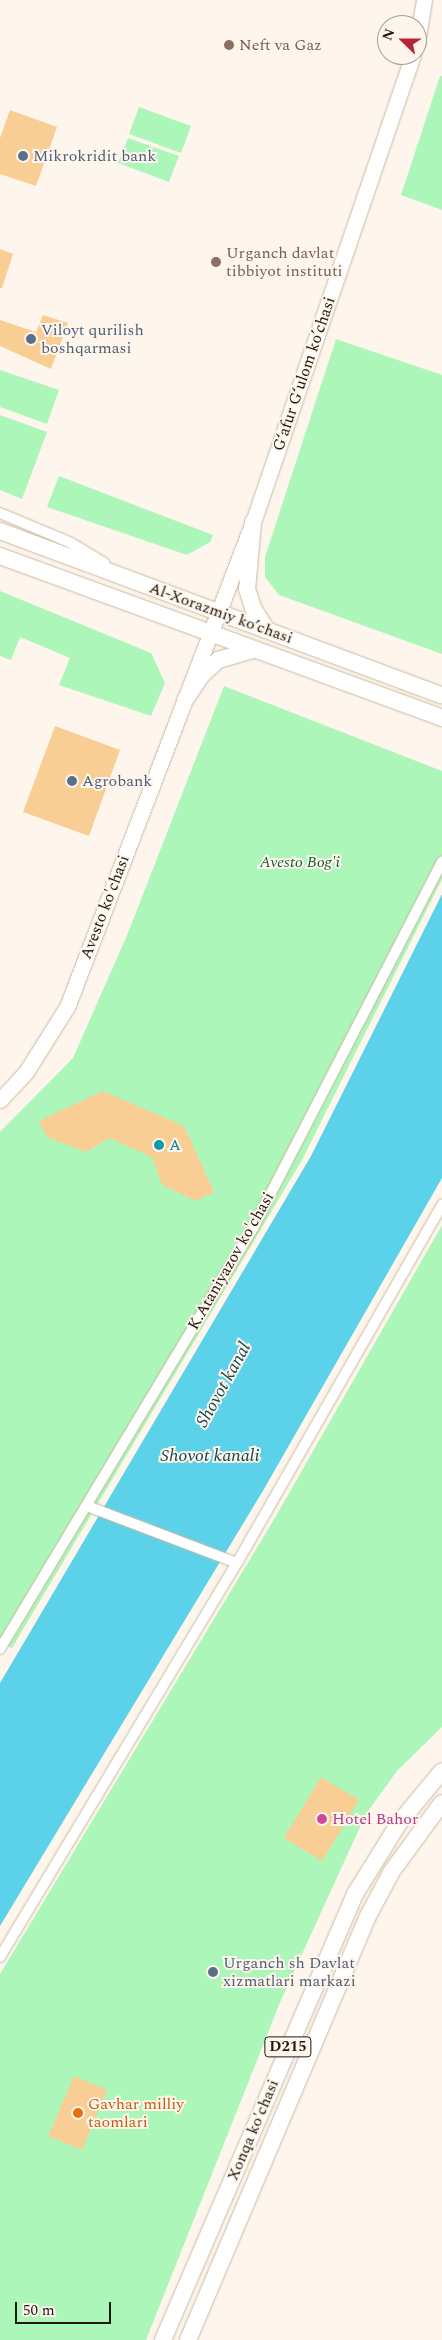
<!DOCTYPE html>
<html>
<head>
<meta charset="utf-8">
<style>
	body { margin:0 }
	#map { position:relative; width:442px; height:2340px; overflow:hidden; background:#fef6ed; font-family:Spectral,serif }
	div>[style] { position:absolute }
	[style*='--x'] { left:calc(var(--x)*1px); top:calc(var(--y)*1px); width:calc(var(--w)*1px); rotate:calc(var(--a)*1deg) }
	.green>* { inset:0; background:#adf6ba }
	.water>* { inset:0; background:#5bd2e9 }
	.building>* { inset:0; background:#f9ce95 }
	.roads { filter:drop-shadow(0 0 1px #cbb9a1) drop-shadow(0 0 1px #cbb9a1) }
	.street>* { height:10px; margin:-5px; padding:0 5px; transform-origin:5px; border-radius:5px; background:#fff }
	.secondary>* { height:15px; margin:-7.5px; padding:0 7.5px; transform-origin:7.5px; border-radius:7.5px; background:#fff }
	.primary>* { height:16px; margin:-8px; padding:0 8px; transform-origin:8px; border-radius:8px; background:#fff }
	.dots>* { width:14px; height:14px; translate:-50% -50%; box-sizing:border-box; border:2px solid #fef6ed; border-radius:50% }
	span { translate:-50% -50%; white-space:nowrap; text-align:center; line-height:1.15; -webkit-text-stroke:4px #fef6ed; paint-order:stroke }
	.shield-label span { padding:1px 4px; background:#fef6ed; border:1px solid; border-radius:4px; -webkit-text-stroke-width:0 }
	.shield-label { font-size:15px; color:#1d170e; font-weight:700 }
	.education-label { font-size:16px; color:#785e54 }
	.left { translate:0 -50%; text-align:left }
	.service-label { font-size:16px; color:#4e5e75 }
	.street-label { font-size:16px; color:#1d170e }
	.park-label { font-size:16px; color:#0e5f2a; font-style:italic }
	.culture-label { font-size:16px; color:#0d838f }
	.hotel-label { font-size:16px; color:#b23c85 }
	.food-label { font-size:16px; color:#c56008 }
	.water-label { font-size:18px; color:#10464f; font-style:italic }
	.north { position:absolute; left:377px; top:15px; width:50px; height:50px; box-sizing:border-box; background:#fef6ed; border:1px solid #a49d94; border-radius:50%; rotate:292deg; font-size:14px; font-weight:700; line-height:20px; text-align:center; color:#1d170e }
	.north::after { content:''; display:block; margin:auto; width:18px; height:22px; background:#b62436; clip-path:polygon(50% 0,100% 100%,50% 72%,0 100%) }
	.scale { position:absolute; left:15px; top:2302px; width:96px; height:22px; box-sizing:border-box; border:2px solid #1d170e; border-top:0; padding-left:6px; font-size:15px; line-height:18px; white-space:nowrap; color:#1d170e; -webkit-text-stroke:4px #fef6ed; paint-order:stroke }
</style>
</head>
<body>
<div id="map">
	<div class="green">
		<div style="clip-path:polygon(440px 76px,442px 76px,442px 210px,401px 195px)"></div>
		<div style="clip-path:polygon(139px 107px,191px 126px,181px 153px,129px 134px)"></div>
		<div style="clip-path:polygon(128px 138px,179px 156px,169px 182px,118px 163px)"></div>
		<div style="clip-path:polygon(336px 339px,442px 375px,442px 654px,279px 595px,265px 577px,265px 557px)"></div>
		<div style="clip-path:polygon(0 370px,59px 390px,47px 424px,0 407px)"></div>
		<div style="clip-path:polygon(0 415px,47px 432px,22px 499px,0 490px)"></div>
		<div style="clip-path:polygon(59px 476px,213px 535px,210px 542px,187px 555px,47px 507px)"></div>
		<div style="clip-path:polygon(0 591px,151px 653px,165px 683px,151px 716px,59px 685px,70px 658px,20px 637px,11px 660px,0 656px)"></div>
		<div style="clip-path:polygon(224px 686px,442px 771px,442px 879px,302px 1160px,12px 1648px,0 1642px,0 1132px,73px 1058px,128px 933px)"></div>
		<div style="clip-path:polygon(442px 1225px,442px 1727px,397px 1771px,366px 1814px,281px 2000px,146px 2340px,0 2340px,0 1974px,276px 1516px)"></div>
	</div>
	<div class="water">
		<div style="clip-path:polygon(442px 894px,442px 1178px,264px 1489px,0 1926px,0 1683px,311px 1156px)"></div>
	</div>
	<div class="building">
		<div style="clip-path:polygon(10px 110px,57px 127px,36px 186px,0 174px,0 138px)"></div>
		<div style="clip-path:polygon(0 249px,13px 254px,2px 288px,0 288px)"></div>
		<div style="clip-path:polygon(43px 315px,68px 323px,51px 369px,0 346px,0 320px,36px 332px)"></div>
		<div style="clip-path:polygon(55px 726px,120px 750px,89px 836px,23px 812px)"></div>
		<div style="clip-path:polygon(103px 1091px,184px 1126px,214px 1192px,196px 1201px,162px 1185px,152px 1157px,109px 1138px,86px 1152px,47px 1137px,39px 1121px)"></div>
		<div style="clip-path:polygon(321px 1777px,359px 1800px,322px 1861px,284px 1838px)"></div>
		<div style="clip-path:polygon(74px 2076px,107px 2090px,82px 2150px,48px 2136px)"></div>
	</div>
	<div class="roads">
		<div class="street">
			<div style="--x:0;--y:513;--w:77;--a:22.9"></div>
			<div style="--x:71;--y:543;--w:39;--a:31"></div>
			<div style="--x:87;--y:1506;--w:160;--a:20.8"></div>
			<div style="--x:0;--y:1649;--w:496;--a:-59"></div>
			<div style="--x:255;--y:1224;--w:408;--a:-62.7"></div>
			<div style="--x:0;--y:1957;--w:460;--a:-59"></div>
			<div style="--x:237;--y:1563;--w:413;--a:-60.2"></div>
		</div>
		<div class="secondary">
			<div style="--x:417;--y:42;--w:43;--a:-80.5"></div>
			<div style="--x:0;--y:1100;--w:38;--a:-47"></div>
			<div style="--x:26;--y:1072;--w:77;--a:-57.8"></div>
			<div style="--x:67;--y:1007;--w:519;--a:-69.02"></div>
			<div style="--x:253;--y:522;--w:494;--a:-71.1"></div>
		</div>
		<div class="primary">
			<div style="--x:253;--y:522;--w:67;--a:95.1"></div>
			<div style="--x:247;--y:589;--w:20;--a:72"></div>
			<div style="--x:253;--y:608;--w:26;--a:58"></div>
			<div style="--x:0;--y:531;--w:471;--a:20.4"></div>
			<div style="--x:0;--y:556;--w:471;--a:20.1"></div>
			<div style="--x:185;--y:700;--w:30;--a:-56"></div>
			<div style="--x:202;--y:675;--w:22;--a:-43"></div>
			<div style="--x:218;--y:660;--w:37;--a:-16"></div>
			<div style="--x:163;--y:2340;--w:486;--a:-66.7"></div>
			<div style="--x:355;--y:1894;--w:84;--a:-58.2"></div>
			<div style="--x:399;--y:1823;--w:67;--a:-50.4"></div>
			<div style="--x:188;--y:2340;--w:461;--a:-67"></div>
			<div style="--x:368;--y:1916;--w:51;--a:-61.9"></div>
			<div style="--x:392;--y:1871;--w:84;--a:-53.7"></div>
		</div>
	</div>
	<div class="dots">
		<div style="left:229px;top:45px;background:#8d6e63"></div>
		<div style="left:23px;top:156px;background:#5c6f8a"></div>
		<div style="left:216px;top:262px;background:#8d6e63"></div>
		<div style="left:31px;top:339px;background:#5c6f8a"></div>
		<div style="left:72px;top:781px;background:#5c6f8a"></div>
		<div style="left:159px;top:1145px;background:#0f9aa8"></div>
		<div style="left:322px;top:1819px;background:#d1479c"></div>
		<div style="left:213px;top:1972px;background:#5c6f8a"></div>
		<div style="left:78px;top:2113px;background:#e8710a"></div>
	</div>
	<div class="shield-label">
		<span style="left:288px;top:2047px">D215</span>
	</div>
	<div class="education-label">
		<span class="left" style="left:239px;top:45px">Neft va Gaz</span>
		<span class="left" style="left:226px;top:262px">Urganch davlat<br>tibbiyot instituti</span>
	</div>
	<div class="service-label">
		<span class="left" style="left:33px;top:156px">Mikrokridit bank</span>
		<span class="left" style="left:41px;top:339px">Viloyt qurilish<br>boshqarmasi</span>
		<span class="left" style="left:82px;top:781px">Agrobank</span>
		<span class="left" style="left:223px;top:1972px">Urganch sh Davlat<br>xizmatlari markazi</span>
	</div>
	<div class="street-label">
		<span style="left:304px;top:374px;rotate:-71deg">Gʻafur Gʻulom ko’chasi</span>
		<span style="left:221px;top:613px;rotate:20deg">Al-Xorazmiy ko’chasi</span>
		<span style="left:105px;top:907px;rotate:-69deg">Avesto ko'chasi</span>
		<span style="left:231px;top:1261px;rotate:-60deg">K.Ataniyazov ko'chasi</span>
		<span style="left:253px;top:2130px;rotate:-67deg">Xonqa ko'chasi</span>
	</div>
	<div class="park-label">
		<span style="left:300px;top:862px">Avesto Bog'i</span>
	</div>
	<div class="culture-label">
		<span class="left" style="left:169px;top:1145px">A</span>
	</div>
	<div class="hotel-label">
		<span class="left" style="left:332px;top:1819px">Hotel Bahor</span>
	</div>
	<div class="food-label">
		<span class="left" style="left:88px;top:2113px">Gavhar milliy<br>taomlari</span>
	</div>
	<div class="water-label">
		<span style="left:224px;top:1385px;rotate:-61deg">Shovot kanal</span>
		<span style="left:210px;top:1456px">Shovot kanali</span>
	</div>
	<div class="north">N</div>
	<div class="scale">50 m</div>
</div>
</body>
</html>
